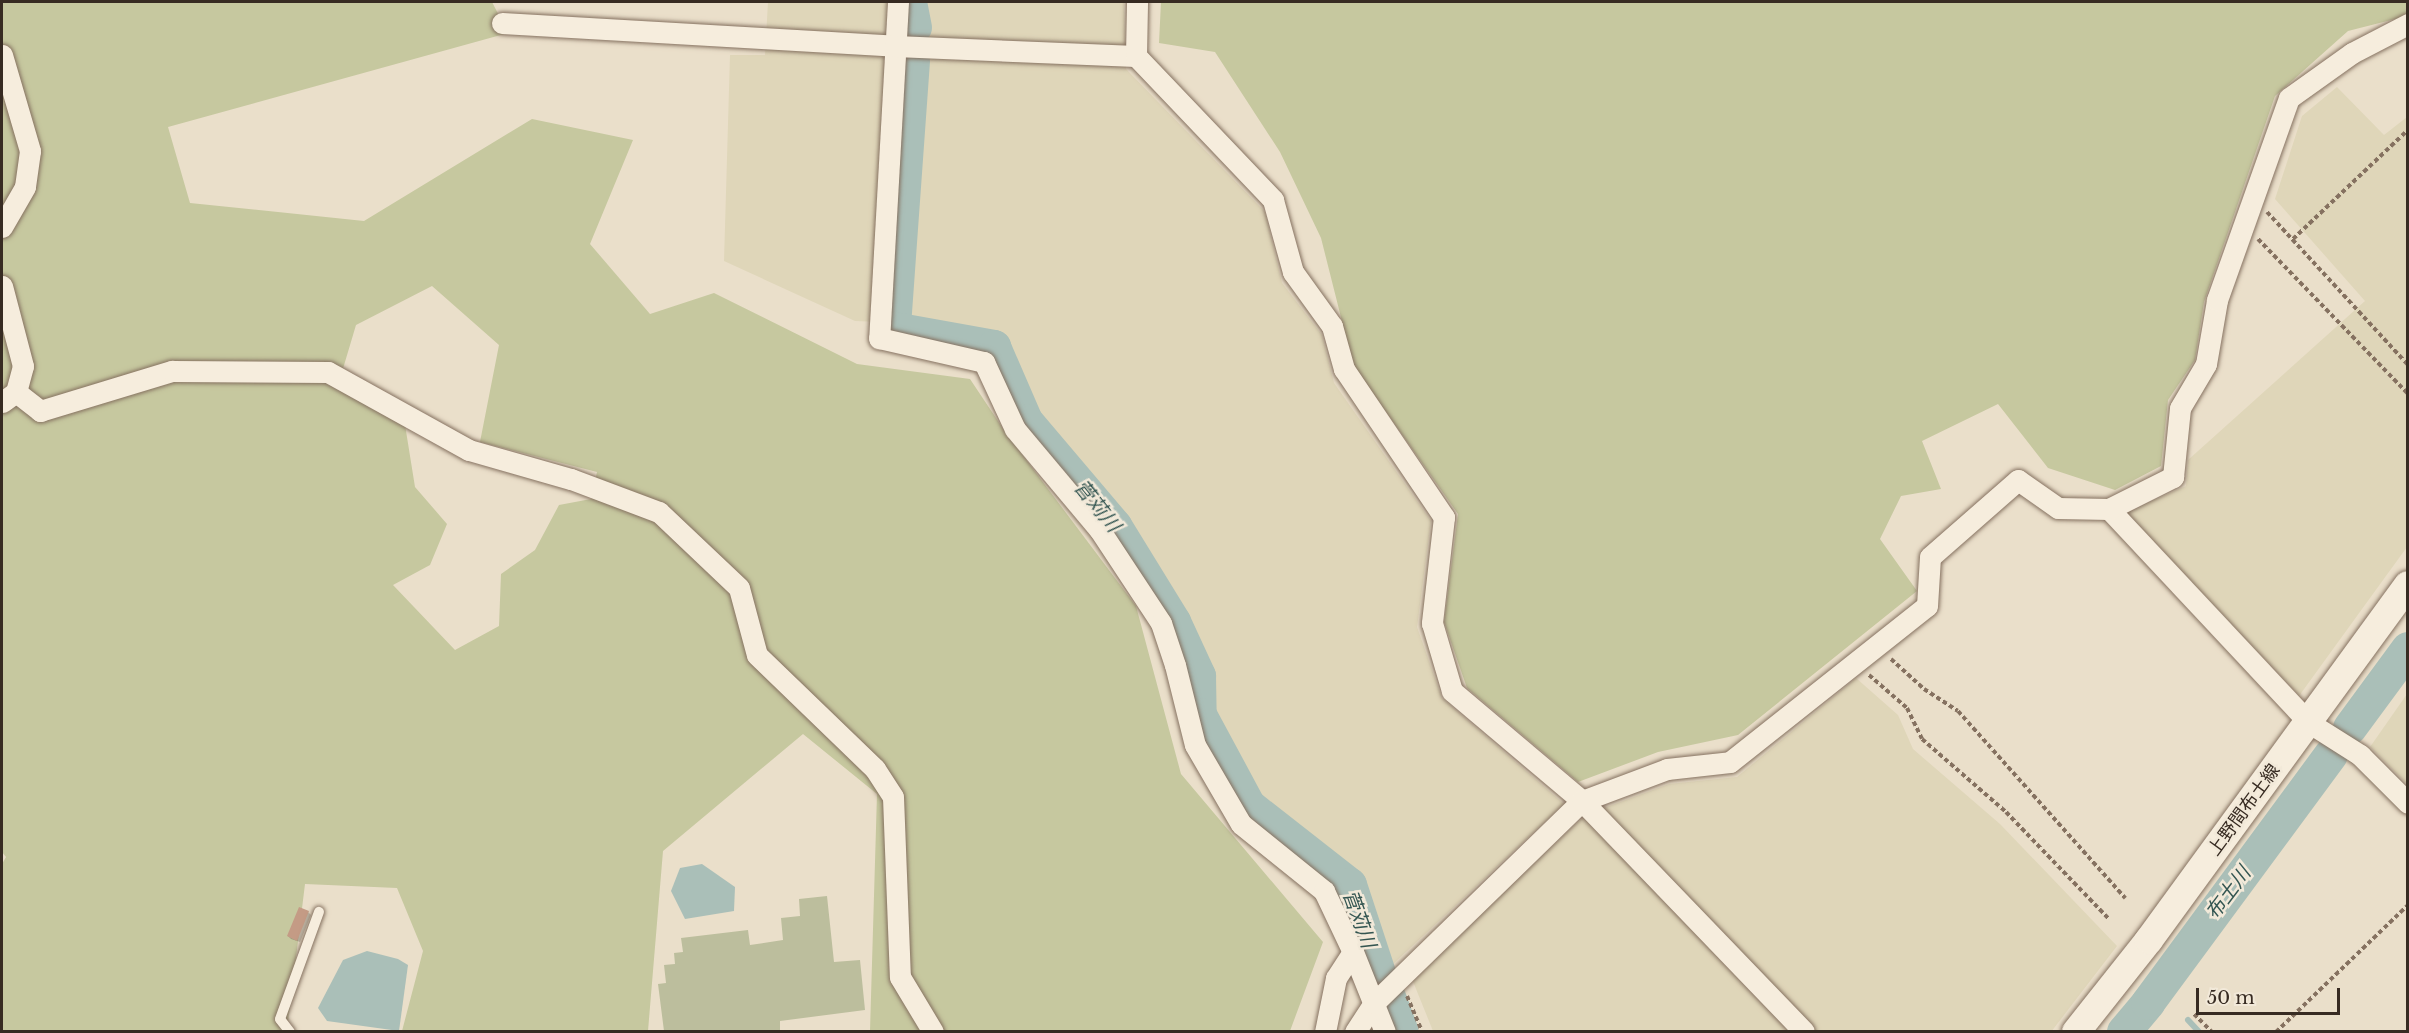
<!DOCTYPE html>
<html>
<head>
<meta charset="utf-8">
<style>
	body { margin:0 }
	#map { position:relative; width:2409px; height:1033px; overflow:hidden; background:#eadfca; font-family:"Libre Baskerville","Noto Sans JP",serif }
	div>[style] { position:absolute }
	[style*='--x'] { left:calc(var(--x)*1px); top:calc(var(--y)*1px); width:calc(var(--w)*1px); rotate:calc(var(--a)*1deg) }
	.farmland>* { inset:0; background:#dfd6b9 }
	.green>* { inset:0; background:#c6c89f }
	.cemetery>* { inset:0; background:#bcbe9d }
	.water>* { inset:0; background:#aabfb8 }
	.shadow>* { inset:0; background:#0003 }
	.stream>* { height:6px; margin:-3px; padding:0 3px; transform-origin:3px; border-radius:3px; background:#aabfb8 }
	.river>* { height:34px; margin:-17px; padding:0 17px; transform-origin:17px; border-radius:17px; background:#aabfb8 }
	.building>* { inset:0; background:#c49b85 }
	.path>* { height:4px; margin-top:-2px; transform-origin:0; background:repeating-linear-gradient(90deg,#857160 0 4.5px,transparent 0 7.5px) }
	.roads { filter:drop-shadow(0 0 2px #857160) drop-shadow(0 0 2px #857160) }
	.service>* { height:10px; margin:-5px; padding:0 5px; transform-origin:5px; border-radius:5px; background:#f6eddd }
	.minor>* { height:21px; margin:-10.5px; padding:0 10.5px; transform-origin:10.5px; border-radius:10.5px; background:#f6eddd }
	.secondary>* { height:28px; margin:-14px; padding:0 14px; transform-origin:14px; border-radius:14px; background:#f6eddd }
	span { translate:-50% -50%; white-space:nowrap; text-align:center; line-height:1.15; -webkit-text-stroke:5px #f2e9d9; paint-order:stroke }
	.street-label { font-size:18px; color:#372b22 }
	.water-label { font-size:20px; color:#335551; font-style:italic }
	.frame { position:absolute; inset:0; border:3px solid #372b22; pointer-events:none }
	.scale { position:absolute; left:2196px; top:988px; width:144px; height:27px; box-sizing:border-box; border:3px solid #372b22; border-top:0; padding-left:8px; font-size:18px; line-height:21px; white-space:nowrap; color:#372b22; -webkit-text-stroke:4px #f2e9d9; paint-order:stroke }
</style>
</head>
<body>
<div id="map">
	<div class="farmland">
		<div style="clip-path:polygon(768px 2px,1124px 2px,1126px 69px,1265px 212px,1282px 283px,1322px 335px,1334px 383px,1431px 521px,1417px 627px,1442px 698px,1564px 804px,1391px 966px,1359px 882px,1256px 800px,1212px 716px,1210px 671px,1185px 616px,1124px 521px,1036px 418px,1003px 339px,905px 323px,855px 321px,724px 261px,730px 55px,765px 55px)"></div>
		<div style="clip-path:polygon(2337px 87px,2384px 135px,2407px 117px,2407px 547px,2299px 696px,2126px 512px,2186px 486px,2188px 460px,2365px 301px,2275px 199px,2302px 116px)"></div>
		<div style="clip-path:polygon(1856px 678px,1898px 715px,1913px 749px,2000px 824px,2117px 946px,2051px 1032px,1433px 1031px,1412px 979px,1585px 815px,1669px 784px,1737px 777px)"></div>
		<div style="clip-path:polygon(2407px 694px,2407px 784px,2370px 747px)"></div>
	</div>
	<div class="green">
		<div style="clip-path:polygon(evenodd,2px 2px,492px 2px,508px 33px,168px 127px,190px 203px,364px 221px,532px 119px,633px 140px,590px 244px,650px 314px,714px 293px,857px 364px,970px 379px,1006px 433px,1136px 606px,1181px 774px,1323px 942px,1290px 1031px,870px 1031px,877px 794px,803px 734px,663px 851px,648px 1031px,402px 1031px,423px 951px,397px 888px,305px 884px,287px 1031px,2px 1031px,2px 864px,6px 857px,2px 852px,2px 2px,432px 286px,499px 345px,480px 442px,597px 472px,591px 499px,559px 505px,535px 550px,501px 574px,499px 626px,455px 650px,393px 585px,430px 565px,447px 524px,415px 487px,402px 406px,342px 372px,356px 325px,432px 286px)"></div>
		<div style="clip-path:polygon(1161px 2px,2408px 2px,2407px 16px,2348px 31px,2275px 96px,2204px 302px,2195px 360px,2168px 400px,2161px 466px,2115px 490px,2048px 468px,1998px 404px,1922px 441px,1941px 489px,1901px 496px,1880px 539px,1917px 591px,1738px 735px,1658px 752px,1578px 782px,1467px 688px,1444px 622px,1458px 514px,1353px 365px,1321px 238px,1280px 152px,1215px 52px,1159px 43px)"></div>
	</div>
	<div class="cemetery">
		<div style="clip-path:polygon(827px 896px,834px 962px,860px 960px,865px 1010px,780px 1021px,780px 1031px,664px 1031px,658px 984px,666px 983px,664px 965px,675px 964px,674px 953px,683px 952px,681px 938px,748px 930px,750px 945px,783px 940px,781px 918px,800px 916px,799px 899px)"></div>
	</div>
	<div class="water">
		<div style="clip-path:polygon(702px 864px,735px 887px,734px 911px,685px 919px,671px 891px,680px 868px)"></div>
		<div style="clip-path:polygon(367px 951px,398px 959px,408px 965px,399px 1031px,327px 1021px,318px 1008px,343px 960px)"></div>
	</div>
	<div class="shadow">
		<div style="clip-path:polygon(308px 912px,311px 915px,300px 942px,291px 939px,288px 936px)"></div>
	</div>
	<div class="stream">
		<div style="--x:2188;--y:1020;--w:16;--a:47"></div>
	</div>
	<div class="river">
		<div style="--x:910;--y:2;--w:26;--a:79"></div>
		<div style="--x:913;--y:61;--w:269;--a:94.1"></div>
		<div style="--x:894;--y:329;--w:102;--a:10.2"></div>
		<div style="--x:994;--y:347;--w:81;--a:66.6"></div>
		<div style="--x:1026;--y:421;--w:138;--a:49.7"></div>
		<div style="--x:1115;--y:526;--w:113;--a:58.4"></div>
		<div style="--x:1174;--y:622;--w:60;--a:65.2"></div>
		<div style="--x:1199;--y:676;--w:39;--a:89"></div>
		<div style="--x:1200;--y:715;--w:103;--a:61.7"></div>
		<div style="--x:1249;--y:806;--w:128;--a:38"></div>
		<div style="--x:1350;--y:885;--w:93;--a:71.8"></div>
		<div style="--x:2350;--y:728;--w:98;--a:-53.7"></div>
		<div style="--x:1389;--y:997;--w:37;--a:70"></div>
		<div style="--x:2124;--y:1032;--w:38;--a:-50"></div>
		<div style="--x:2148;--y:1003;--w:308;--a:-53.6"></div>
	</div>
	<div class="building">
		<div style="clip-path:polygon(299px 907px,309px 911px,297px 941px,287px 936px)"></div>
	</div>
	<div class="path">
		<div style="--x:2267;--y:212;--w:208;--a:47.3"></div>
		<div style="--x:2258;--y:239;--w:216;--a:45.9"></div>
		<div style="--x:2293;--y:239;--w:158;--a:-43.5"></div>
		<div style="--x:1891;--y:659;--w:45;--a:42.3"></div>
		<div style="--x:1924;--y:689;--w:40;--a:32.9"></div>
		<div style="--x:1958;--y:711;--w:251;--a:48.2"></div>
		<div style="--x:1869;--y:675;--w:50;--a:41"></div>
		<div style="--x:1907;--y:708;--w:34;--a:64"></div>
		<div style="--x:1922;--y:739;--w:111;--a:41"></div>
		<div style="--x:2006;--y:812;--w:149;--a:46.1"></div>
		<div style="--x:1407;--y:996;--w:39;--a:67"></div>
		<div style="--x:2194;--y:1014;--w:25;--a:45"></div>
		<div style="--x:2276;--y:1032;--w:183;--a:-43.9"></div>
	</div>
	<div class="roads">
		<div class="service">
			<div style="--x:290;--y:1032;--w:16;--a:-128"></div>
			<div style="--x:280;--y:1019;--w:114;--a:-70"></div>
		</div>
		<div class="minor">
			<div style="--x:898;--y:2;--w:337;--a:93.2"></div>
			<div style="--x:879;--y:338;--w:108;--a:12.9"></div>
			<div style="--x:984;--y:362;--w:74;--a:65.2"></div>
			<div style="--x:1015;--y:429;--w:131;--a:50"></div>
			<div style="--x:1099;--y:529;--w:113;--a:56.6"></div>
			<div style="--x:1161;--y:623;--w:44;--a:71.6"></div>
			<div style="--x:1175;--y:665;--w:82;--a:76"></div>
			<div style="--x:1195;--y:745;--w:91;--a:59.8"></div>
			<div style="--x:1241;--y:824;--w:107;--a:38.9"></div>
			<div style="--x:1324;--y:891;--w:68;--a:64.6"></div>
			<div style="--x:1353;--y:952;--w:86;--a:68.2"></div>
			<div style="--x:502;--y:23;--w:394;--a:3.3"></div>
			<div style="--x:895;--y:46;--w:241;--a:2.4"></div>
			<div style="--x:1136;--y:56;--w:199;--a:46.4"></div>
			<div style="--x:1273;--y:200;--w:75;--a:74.5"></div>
			<div style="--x:1293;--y:272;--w:67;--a:54.2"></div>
			<div style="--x:1332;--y:326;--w:45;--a:74.4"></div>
			<div style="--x:1344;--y:369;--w:179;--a:56"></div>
			<div style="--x:1444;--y:517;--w:107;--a:96.5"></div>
			<div style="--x:1432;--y:623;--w:71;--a:73.6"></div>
			<div style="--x:1452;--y:691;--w:170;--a:40.2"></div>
			<div style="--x:1582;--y:801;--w:320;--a:46.1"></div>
			<div style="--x:2;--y:55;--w:100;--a:73.7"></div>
			<div style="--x:30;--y:151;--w:36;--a:98"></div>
			<div style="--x:25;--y:187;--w:46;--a:119.9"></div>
			<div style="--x:1136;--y:56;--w:54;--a:-88.9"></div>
			<div style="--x:2;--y:286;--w:83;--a:75.3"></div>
			<div style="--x:23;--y:366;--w:27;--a:105"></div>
			<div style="--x:16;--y:392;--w:17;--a:144"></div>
			<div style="--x:16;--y:392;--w:31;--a:38"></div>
			<div style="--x:40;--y:411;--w:138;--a:-16.9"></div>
			<div style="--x:172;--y:371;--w:156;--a:0.4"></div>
			<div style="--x:328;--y:372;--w:161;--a:29"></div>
			<div style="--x:469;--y:450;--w:106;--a:15.9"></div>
			<div style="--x:571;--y:479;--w:94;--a:20.6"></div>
			<div style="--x:659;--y:512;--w:110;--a:43.5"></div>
			<div style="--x:739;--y:588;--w:69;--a:75"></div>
			<div style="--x:757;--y:655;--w:164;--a:44"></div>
			<div style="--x:875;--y:769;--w:33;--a:57"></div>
			<div style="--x:893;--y:797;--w:180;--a:87.8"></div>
			<div style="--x:900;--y:977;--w:64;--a:59"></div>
			<div style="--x:2109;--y:509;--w:291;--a:46.9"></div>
			<div style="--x:2308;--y:722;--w:62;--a:32.4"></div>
			<div style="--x:2360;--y:755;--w:68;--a:45"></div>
			<div style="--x:1325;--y:1032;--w:55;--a:-78.5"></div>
			<div style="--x:1336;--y:978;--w:31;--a:-57"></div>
			<div style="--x:1355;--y:1032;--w:35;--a:-57"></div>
			<div style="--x:1374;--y:1003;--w:290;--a:-44.2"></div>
			<div style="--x:1582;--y:801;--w:91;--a:-20.6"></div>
			<div style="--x:1667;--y:769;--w:63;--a:-6.3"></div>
			<div style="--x:1730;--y:762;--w:251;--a:-38.4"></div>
			<div style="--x:1927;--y:606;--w:49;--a:-86.5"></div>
			<div style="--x:1930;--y:557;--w:117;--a:-41.2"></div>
			<div style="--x:2018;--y:480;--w:49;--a:35"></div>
			<div style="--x:2058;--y:508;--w:51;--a:1.1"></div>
			<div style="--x:2109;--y:509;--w:72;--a:-26.6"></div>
			<div style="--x:2173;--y:477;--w:69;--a:-84.2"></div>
			<div style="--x:2180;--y:408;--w:51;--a:-59.4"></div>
			<div style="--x:2206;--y:364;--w:65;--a:-80.2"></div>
			<div style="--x:2217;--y:300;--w:214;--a:-70.4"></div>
			<div style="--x:2289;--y:98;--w:77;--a:-35.5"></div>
			<div style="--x:2352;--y:53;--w:63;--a:-27.4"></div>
		</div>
		<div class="secondary">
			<div style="--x:2076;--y:1032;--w:117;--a:-51.6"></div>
			<div style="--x:2149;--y:940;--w:439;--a:-53.9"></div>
		</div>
	</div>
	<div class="street-label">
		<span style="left:2244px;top:810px;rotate:-54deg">上野間布土線</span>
	</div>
	<div class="water-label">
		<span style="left:1097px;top:506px;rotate:51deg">菅苅川</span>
		<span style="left:2228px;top:893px;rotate:-53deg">布土川</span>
		<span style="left:1359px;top:919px;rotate:70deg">菅苅川</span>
	</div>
	<div class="frame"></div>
	<div class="scale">50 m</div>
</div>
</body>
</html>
